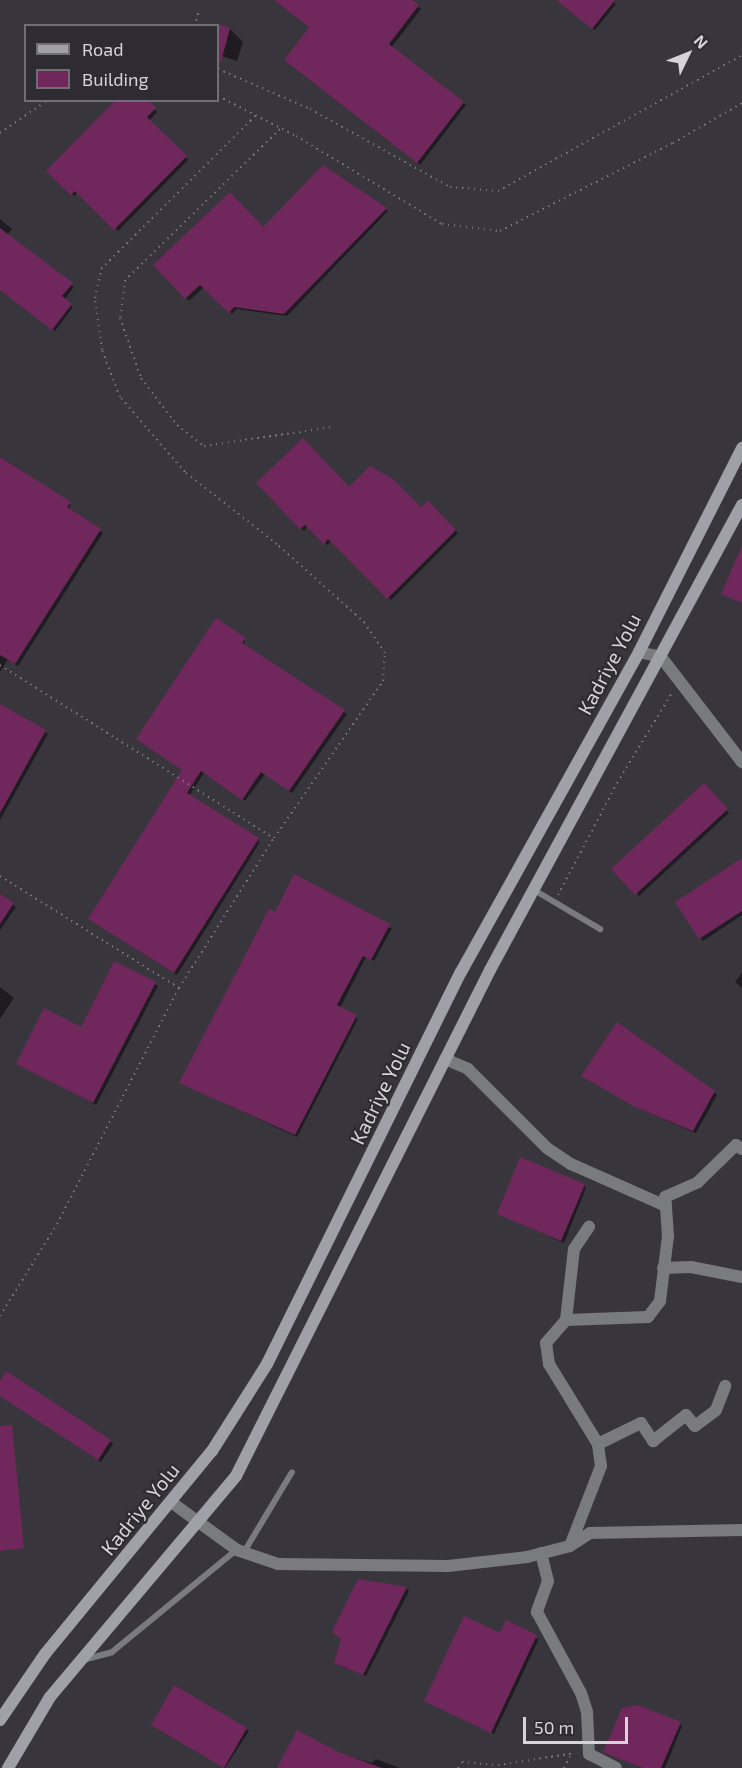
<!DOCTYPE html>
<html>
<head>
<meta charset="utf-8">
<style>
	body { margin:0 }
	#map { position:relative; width:742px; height:1768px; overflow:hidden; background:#39353d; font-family:"Exo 2",sans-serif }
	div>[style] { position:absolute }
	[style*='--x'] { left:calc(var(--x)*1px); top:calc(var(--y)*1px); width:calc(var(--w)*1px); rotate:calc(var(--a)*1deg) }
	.shadow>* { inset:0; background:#0007 }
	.building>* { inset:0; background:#70285c }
	.path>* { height:2px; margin-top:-1px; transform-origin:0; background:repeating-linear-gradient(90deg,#77747a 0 1.5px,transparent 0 6px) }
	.service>* { height:6px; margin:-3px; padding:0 3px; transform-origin:3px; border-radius:3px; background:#7a7b7f }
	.minor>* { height:12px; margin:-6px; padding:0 6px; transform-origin:6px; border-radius:6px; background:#7a7b7f }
	.secondary>* { height:12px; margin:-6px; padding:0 6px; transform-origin:6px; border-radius:6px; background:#a0a1a8 }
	span { translate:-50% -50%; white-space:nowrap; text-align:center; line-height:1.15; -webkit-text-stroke:4.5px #2f2b32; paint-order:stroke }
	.street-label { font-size:20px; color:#d6d4d8 }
	.legend { position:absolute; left:24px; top:24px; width:195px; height:78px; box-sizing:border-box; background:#2f2b32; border:2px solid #726f74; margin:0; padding:8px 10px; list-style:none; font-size:18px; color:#d6d4d8 }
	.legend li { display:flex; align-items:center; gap:12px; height:30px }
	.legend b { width:30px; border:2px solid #726f74 }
	.north { position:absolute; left:658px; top:24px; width:60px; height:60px; -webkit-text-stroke:4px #2f2b32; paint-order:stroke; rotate:47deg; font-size:16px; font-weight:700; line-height:24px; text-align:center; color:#d6d4d8 }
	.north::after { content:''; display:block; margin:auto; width:21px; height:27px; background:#d6d4d8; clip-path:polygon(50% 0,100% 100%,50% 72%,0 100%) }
	.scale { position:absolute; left:523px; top:1717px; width:105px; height:27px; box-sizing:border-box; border:3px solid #d6d4d8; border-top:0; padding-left:8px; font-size:18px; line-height:21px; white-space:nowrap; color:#d6d4d8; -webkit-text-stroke:4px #2f2b32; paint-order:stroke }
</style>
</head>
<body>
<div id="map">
	<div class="shadow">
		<div style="clip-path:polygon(274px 0,410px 0,421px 9px,391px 48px,466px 105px,420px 165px,288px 63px,311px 27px)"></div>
		<div style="clip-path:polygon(556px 0,611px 0,616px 4px,595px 30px)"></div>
		<div style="clip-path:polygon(218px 26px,230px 29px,243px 42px,237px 61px,218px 55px)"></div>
		<div style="clip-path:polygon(146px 100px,157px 112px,149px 121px,188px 160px,118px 231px,78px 192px,74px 196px,48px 171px)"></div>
		<div style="clip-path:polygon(386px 209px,388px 211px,287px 316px,237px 309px,232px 314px,204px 287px,189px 301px,155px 265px,263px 230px)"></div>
		<div style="clip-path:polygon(0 219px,12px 229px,7px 235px,74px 287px,64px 300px,73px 307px,55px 331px,0 289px)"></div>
		<div style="clip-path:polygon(0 457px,70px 503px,69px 510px,103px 533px,18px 666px,8px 659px,0 672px)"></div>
		<div style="clip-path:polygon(258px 483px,349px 489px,421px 509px,428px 503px,458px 533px,391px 600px,332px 541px,327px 545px,308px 526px,304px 531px)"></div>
		<div style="clip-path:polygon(245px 639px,244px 646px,347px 714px,292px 793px,265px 774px,245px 801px,204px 773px,189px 796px,260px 842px,177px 975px,92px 921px,184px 770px,141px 742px)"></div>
		<div style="clip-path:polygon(0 706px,48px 734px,0 820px)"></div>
		<div style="clip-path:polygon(704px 785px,729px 813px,639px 896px,614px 869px)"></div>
		<div style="clip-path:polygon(742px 860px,742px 915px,703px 941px,700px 938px)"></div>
		<div style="clip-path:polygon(0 896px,16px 907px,0 930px)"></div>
		<div style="clip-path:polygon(275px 914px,392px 928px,374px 961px,366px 957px,340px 1008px,358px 1019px,297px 1137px,181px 1083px)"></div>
		<div style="clip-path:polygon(115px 963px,158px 986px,96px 1105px,17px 1063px,82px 1029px)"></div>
		<div style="clip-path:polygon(742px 973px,742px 988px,735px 982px)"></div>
		<div style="clip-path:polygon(0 987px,14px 998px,0 1019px)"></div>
		<div style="clip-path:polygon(585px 1078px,714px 1092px,717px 1095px,696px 1133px,640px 1109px)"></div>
		<div style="clip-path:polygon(584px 1185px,586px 1188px,564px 1243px,499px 1214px)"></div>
		<div style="clip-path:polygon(0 1383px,110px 1441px,113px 1444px,101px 1462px,0 1395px)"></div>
		<div style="clip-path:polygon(406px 1588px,409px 1591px,366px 1676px,338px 1665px,336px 1662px)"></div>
		<div style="clip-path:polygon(501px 1635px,539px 1639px,494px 1734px,426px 1701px)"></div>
		<div style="clip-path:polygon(680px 1724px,682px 1726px,665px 1768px,641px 1768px,605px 1751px)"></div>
		<div style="clip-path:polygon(155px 1727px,246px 1729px,249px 1731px,225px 1768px)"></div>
		<div style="clip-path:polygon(337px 1753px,372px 1763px,376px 1759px,400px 1768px,278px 1768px)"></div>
	</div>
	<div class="building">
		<div style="clip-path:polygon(274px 0,412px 0,419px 5px,389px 44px,464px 102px,417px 163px,284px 60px,309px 27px)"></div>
		<div style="clip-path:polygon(556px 0,615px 0,592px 29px)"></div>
		<div style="clip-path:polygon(218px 24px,230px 28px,221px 62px,218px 62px)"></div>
		<div style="clip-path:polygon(116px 100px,148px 100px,156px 108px,147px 117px,187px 156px,114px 230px,75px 191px,71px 195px,46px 171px)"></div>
		<div style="clip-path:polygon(323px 165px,387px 208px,284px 314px,234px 307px,229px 313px,200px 285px,185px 299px,153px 265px,230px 192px,263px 227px)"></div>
		<div style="clip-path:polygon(0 228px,73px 283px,62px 296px,72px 304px,52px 330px,0 290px)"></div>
		<div style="clip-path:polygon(303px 438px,349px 487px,370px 466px,393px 479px,421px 507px,428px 501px,456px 530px,387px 599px,328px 539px,324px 544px,305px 525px,300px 529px,256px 483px)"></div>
		<div style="clip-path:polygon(0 457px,71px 502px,67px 507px,101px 529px,15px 664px,0 655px)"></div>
		<div style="clip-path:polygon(742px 546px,742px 603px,721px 594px)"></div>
		<div style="clip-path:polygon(216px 618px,246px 638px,242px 643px,345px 710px,289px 791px,261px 772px,242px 800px,201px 771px,187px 793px,259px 838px,174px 973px,88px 919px,182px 770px,136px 739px)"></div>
		<div style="clip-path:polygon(0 704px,46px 730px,0 813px)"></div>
		<div style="clip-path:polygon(704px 783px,728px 809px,635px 895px,611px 869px)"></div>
		<div style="clip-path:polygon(742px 858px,742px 911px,699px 939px,675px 902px)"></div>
		<div style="clip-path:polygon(294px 874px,390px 924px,371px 960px,363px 956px,337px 1005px,357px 1015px,295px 1135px,179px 1083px,269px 909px,275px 912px)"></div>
		<div style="clip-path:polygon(0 894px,14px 903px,0 924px)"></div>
		<div style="clip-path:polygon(114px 961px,156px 982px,93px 1103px,16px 1064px,44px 1008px,81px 1027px)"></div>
		<div style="clip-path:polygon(617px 1022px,715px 1091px,693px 1131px,635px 1107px,581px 1076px)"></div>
		<div style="clip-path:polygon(520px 1157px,585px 1184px,561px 1241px,497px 1214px)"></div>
		<div style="clip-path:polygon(6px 1371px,111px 1440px,98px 1460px,0 1396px,0 1381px)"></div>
		<div style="clip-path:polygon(12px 1425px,24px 1548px,0 1551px,0 1426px)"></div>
		<div style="clip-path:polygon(358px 1579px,407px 1587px,363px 1675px,334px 1663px,341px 1639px,332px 1632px)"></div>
		<div style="clip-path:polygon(464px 1616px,500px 1633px,506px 1620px,537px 1635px,491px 1733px,424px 1701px)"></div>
		<div style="clip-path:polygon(174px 1685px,247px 1728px,224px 1768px,151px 1725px)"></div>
		<div style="clip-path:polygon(638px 1705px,681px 1722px,661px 1768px,642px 1768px,603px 1752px,622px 1708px)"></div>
		<div style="clip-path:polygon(297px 1730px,338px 1752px,382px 1768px,277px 1768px)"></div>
	</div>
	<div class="path">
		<div style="--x:194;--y:26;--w:18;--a:-71"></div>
		<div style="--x:218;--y:69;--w:100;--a:23.5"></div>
		<div style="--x:310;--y:109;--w:160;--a:29.1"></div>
		<div style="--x:450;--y:187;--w:48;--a:4.8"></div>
		<div style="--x:498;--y:191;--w:279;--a:-29.1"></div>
		<div style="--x:218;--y:96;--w:88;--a:27.1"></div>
		<div style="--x:296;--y:136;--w:170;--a:31.1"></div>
		<div style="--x:442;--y:224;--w:58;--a:6.9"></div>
		<div style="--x:500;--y:231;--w:194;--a:-27"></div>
		<div style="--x:673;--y:143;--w:80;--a:-30.1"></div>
		<div style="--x:280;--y:129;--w:216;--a:135.7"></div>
		<div style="--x:125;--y:280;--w:38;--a:97"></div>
		<div style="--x:120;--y:318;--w:64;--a:70.7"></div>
		<div style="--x:141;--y:378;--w:59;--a:52.5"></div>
		<div style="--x:177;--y:425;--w:34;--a:38"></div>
		<div style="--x:204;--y:446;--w:130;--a:-8.4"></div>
		<div style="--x:0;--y:133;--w:58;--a:-34.5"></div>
		<div style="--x:0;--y:665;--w:324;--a:32.3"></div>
		<div style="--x:0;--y:876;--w:211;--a:32"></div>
		<div style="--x:558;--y:895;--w:127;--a:-62.2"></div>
		<div style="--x:617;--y:783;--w:105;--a:-58.6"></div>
		<div style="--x:0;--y:1316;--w:108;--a:-58.2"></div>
		<div style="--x:57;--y:1224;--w:266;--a:-62.7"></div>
		<div style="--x:179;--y:988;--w:178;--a:-57.7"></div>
		<div style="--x:274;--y:838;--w:191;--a:-55.2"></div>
		<div style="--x:383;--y:681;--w:28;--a:-86"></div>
		<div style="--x:385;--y:653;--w:36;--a:-124"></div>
		<div style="--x:365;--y:623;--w:118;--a:-138.1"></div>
		<div style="--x:277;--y:544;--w:117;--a:-142"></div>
		<div style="--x:185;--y:472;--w:99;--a:-130.9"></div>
		<div style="--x:120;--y:397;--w:50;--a:-111"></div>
		<div style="--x:102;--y:350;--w:52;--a:-97.7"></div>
		<div style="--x:95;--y:298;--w:30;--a:-78"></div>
		<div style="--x:101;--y:269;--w:218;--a:-44.8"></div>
		<div style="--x:458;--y:1768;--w:7;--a:-56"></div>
		<div style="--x:462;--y:1762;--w:36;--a:5"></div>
		<div style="--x:498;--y:1765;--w:78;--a:-8.9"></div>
		<div style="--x:564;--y:1768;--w:13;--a:-63"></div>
	</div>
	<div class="service">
		<div style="--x:534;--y:890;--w:77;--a:30.6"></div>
		<div style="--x:244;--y:1552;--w:93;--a:-59"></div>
		<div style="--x:83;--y:1660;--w:30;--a:-15"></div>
		<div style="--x:112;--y:1652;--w:161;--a:-39.4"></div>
	</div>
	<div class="minor">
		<div style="--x:639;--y:652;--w:23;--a:13"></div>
		<div style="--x:661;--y:657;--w:133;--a:52.4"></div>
		<div style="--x:445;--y:1059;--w:25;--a:23"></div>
		<div style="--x:468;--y:1069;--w:112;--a:45"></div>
		<div style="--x:547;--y:1148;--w:29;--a:34"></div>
		<div style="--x:571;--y:1164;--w:104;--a:23.9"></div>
		<div style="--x:663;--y:1268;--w:28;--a:-2"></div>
		<div style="--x:691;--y:1267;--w:52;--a:11.1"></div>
		<div style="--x:566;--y:1320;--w:82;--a:-2.1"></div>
		<div style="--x:648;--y:1317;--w:20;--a:-53"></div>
		<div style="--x:660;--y:1301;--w:65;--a:-83"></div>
		<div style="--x:668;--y:1236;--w:39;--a:-94"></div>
		<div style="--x:665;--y:1197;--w:36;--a:-24"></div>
		<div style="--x:698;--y:1182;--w:53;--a:-44.2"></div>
		<div style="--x:736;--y:1145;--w:7;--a:34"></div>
		<div style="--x:598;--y:1444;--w:48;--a:-26"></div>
		<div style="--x:641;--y:1423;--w:22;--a:56"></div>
		<div style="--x:653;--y:1441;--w:42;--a:-38.2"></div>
		<div style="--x:686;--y:1415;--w:14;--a:51"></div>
		<div style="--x:695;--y:1426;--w:26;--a:-37"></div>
		<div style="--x:716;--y:1410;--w:26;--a:-69"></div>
		<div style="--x:171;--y:1502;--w:82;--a:36"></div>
		<div style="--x:237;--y:1550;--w:43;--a:18.9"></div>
		<div style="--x:278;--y:1564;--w:170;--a:0.7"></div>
		<div style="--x:448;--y:1566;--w:80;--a:-6.5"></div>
		<div style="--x:527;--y:1557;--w:44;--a:-14.3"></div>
		<div style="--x:570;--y:1546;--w:24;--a:-33"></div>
		<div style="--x:590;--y:1533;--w:152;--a:-1.1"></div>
		<div style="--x:570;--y:1546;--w:86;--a:-68.8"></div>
		<div style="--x:601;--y:1466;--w:22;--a:-98"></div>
		<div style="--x:598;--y:1444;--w:94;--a:-121.5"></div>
		<div style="--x:549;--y:1364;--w:21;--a:-98"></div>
		<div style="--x:546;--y:1343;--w:30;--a:-49"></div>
		<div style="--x:566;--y:1320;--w:71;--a:-83.6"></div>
		<div style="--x:574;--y:1249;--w:27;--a:-56"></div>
		<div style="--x:541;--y:1553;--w:29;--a:76"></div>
		<div style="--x:548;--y:1581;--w:33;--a:110"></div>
		<div style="--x:537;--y:1612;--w:92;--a:61.5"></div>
		<div style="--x:581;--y:1693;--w:20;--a:72"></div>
		<div style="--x:587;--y:1712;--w:42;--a:87.3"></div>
		<div style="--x:589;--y:1754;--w:30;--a:27"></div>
	</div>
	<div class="secondary">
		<div style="--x:0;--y:1720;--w:80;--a:-55.7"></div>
		<div style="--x:45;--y:1654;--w:263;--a:-50.6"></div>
		<div style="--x:212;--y:1451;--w:103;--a:-57.7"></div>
		<div style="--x:267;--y:1364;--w:437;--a:-63.7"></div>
		<div style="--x:461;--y:972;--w:366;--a:-60.9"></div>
		<div style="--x:639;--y:652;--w:229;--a:-63.2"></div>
		<div style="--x:8;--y:1768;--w:82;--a:-59.4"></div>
		<div style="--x:50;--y:1697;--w:289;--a:-49.9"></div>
		<div style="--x:236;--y:1476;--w:566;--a:-63.34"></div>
		<div style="--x:490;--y:970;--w:529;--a:-61.55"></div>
	</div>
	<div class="street-label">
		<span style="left:609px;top:664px;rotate:-62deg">Kadriye Yolu</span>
		<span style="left:380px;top:1093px;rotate:-64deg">Kadriye Yolu</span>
		<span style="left:140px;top:1509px;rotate:-51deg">Kadriye Yolu</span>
	</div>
	<ul class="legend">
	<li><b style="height:8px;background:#a0a1a8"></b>Road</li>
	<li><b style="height:16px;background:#70285c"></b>Building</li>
	</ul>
	<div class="north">N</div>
	<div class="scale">50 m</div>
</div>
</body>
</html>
